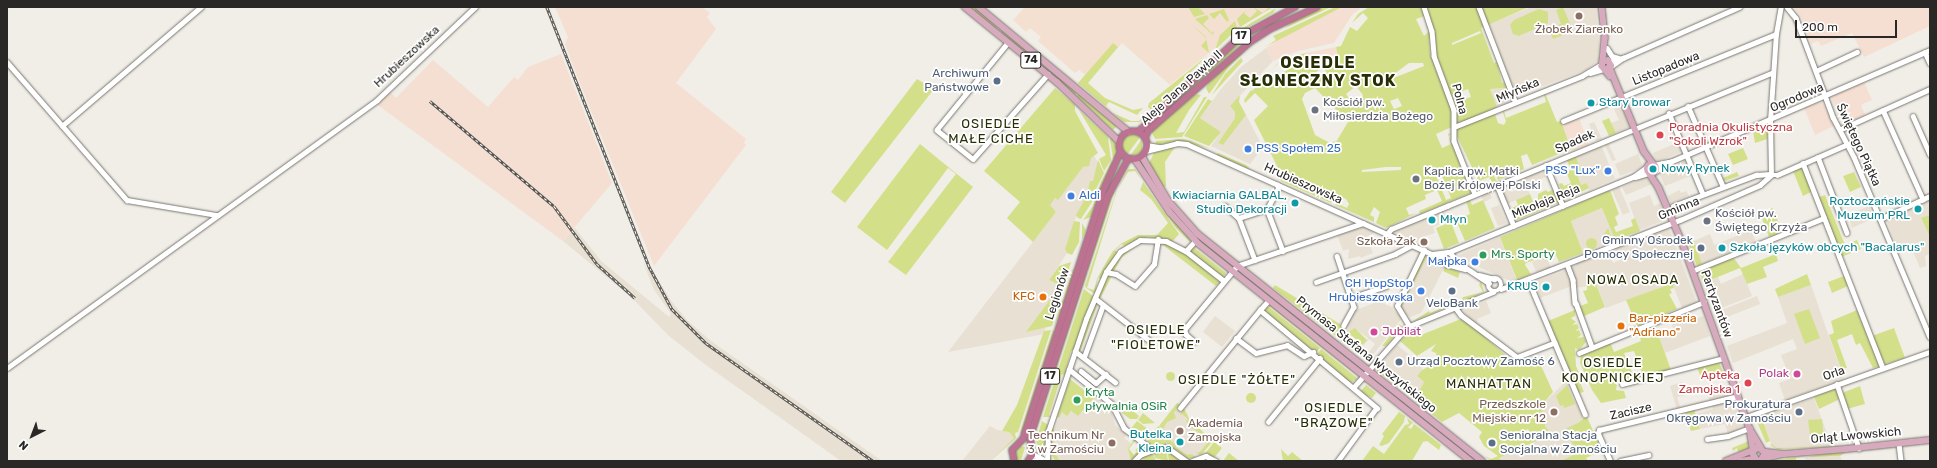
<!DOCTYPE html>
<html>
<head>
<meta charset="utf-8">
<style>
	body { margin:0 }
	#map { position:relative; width:1937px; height:468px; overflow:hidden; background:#f1eee7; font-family:Rubik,sans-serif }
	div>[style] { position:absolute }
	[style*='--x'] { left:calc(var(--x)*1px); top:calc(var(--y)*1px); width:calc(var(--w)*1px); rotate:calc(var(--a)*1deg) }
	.built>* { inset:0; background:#e7e0d3 }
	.industrial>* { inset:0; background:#f5dfd2 }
	.medical>* { inset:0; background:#f4e0d1 }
	.green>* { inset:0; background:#d4e089 }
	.round { border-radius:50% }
	.roads { filter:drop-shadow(0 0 1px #797670) drop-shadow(0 0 1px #797670) }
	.minor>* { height:4.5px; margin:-2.25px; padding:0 2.25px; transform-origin:2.25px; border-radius:2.25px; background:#fff }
	.minor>.ring { margin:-2.25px; padding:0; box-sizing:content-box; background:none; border:4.5px solid #fff; border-radius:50% }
	.major>* { height:5.5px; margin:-2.75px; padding:0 2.75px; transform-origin:2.75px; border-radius:2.75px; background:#d7aabe }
	.major>.ring { margin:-2.75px; padding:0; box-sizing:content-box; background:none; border:5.5px solid #d7aabe; border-radius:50% }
	.highway>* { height:6px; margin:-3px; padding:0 3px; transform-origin:3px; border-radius:3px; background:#bd7292 }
	.highway>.ring { margin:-3px; padding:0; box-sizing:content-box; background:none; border:6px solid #bd7292; border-radius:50% }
	.rail>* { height:2.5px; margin-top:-1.25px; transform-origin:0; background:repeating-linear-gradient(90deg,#fff 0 3px,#565450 0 6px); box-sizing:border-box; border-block:1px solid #565450 }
	.dots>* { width:11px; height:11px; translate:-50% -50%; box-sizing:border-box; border:2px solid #fff; border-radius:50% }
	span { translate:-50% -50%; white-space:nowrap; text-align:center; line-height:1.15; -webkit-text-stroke:3.5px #fff; paint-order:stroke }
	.shield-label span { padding:1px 3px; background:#fff; border:1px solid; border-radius:3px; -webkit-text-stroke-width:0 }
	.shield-label { font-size:11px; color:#2a2826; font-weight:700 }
	.education-label { font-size:12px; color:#785e54 }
	.right { translate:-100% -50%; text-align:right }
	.left { translate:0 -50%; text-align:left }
	.street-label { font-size:12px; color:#2a2826 }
	.service-label { font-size:12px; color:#4e5e75 }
	.worship-label { font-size:12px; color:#5b616d }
	.culture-label { font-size:12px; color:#0d838f }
	.health-label { font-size:12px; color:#be3a42 }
	.shop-label { font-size:12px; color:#366cbe }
	.leisure-label { font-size:12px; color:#27864d }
	.food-label { font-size:12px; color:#c56008 }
	.hotel-label { font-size:12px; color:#b23c85 }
	.neighbourhood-label { font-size:13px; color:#282f06; letter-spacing:1px }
	.district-label { font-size:16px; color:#282f06; font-weight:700; letter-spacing:1px }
	.frame { position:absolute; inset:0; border:8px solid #2a2826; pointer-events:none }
	.north { position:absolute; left:12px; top:416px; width:40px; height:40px; -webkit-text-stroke:3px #fff; paint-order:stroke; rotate:222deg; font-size:11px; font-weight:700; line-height:16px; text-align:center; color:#2a2826 }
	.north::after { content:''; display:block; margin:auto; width:14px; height:18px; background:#2a2826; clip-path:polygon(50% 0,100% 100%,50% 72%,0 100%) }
	.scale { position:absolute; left:1795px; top:20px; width:102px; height:18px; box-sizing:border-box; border:2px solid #2a2826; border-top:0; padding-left:5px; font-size:12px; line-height:14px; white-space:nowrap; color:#2a2826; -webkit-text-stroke:3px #fff; paint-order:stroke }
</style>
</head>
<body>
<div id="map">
	<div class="built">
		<div style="clip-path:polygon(1532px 7px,1596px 7px,1599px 44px,1598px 61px,1586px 70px,1516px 96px,1489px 24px)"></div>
		<div style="clip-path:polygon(1266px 48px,1273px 61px,1230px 106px,1235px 112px,1235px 118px,1218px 143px,1223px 145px,1246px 115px,1263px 147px,1250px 164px,1211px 146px,1221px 132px,1200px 118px,1221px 89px,1241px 67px)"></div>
		<div style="clip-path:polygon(1505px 88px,1509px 102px,1497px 107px,1490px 89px)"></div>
		<div style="clip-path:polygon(1621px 106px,1630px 127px,1616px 133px,1611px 123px,1619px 120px,1614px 109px)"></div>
		<div style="clip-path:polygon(1594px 122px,1602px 139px,1596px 141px,1589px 124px)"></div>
		<div style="clip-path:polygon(1679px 142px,1683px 151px,1657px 162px,1653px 153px)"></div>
		<div style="clip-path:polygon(1608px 143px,1616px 160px,1612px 161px,1605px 145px)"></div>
		<div style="clip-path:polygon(1601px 145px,1615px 179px,1589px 190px,1586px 183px,1581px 185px,1577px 174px,1582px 172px,1575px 155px)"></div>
		<div style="clip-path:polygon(1093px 154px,1099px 164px,1093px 181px,1074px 222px,1066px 247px,1067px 253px,1049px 280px,1057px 284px,1044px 334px,948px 352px,1056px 212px,1048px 206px)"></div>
		<div style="clip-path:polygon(1638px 154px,1643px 167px,1620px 176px,1615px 164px)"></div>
		<div style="clip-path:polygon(1687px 160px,1693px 175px,1665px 186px,1660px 175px,1661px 171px)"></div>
		<div style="clip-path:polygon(1543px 168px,1548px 176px,1526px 185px,1530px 194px,1507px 204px,1501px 187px,1508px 184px,1511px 192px,1517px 190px,1514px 181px)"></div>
		<div style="clip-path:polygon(1646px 177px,1652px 184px,1626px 195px,1622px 187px)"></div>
		<div style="clip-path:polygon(1619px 187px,1630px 212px,1623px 215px,1612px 190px)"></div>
		<div style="clip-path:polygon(1679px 190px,1681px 193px,1686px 191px,1689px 196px,1671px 203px,1668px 196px)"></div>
		<div style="clip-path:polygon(1489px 191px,1492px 198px,1484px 202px,1481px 195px)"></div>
		<div style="clip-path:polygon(1650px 195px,1654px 206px,1660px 203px,1667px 219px,1639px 230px,1629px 203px)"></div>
		<div style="clip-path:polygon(1930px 200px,1930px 215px,1921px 219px,1930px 237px,1930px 254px,1925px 256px,1926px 266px,1920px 268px,1910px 244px,1898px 249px,1886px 219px)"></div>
		<div style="clip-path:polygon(1499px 205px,1507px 223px,1498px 226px,1491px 208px)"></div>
		<div style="clip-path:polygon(1869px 206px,1874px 218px,1852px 228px,1848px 215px)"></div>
		<div style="clip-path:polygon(1602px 208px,1615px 240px,1583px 253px,1571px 221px)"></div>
		<div style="clip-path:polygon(1443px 210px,1447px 221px,1433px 227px,1435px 233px,1425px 236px,1428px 243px,1424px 245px,1393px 231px)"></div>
		<div style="clip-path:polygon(1361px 226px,1376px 232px,1366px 237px,1373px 253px,1361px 258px,1360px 256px,1348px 259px,1349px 249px,1343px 251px,1337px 234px)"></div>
		<div style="clip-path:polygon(575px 228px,601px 261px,669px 317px,671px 314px,653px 288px,643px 261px,648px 270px,652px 270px,672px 302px,688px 321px,711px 341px,882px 461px,841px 461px,706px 365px,669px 336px,631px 297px,563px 241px)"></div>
		<div style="clip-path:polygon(1669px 228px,1697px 303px,1682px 308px,1672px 283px,1606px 308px,1594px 279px,1587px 282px,1588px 286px,1576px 288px,1570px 268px,1576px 265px,1575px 263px,1608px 251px,1613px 263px,1620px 260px,1615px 248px)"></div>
		<div style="clip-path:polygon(1751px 230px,1756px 242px,1702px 264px,1694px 241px,1710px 234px,1714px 245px)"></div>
		<div style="clip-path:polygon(1500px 237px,1516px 279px,1510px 281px,1459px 258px,1459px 255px)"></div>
		<div style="clip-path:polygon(1426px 258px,1444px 268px,1421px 313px,1410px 317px,1400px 310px,1401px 306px)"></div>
		<div style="clip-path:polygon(1541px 258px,1547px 258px,1551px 268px,1537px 274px,1532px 262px)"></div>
		<div style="clip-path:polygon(1567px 267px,1572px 286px,1540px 298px,1534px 282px,1562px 272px)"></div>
		<div style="clip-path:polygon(1743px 274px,1752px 296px,1714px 311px,1703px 283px,1718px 277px,1721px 284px)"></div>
		<div style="clip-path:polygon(1811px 285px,1844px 379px,1785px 400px,1779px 383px,1790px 379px,1781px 355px,1797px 349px,1793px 339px,1733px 363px,1727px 346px,1787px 323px,1778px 297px)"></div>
		<div style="clip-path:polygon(1757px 296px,1760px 304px,1717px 321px,1714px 313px)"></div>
		<div style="clip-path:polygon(evenodd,1379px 301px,1393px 308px,1393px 310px,1403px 317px,1368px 361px,1340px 338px,1354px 311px,1379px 301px,1356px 329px,1368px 338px,1364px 346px,1369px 339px,1375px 344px,1369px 352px,1349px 337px,1356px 329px,1379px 301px,1342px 337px,1369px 358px,1368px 360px,1342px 339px,1342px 337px)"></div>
		<div style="clip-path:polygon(1486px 301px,1491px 313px,1477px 319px,1478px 324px,1476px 325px,1463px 311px)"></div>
		<div style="clip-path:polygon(1688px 311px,1692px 320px,1703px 316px,1710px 336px,1665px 353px,1658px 334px,1673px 328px,1670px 318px)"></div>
		<div style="clip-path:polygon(1215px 316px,1235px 331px,1222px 347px,1203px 332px)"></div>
		<div style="clip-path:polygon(1397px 345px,1422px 365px,1422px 370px,1417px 376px,1424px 382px,1415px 399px,1377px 369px)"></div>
		<div style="clip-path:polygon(1566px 381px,1582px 417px,1577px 453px,1561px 461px,1502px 461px,1499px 458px,1550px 434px,1545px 426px,1546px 420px,1541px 406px)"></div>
		<div style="clip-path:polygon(1682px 382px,1686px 395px,1677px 397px,1681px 409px,1677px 410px,1670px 386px)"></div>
		<div style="clip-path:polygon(1728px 385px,1732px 397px,1710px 402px,1706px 390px)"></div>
		<div style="clip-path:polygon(1096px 396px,1111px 409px,1115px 425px,1127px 435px,1124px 438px,1132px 444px,1128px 449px,1131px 461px,1060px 461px,1053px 450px,1052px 435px,1062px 411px,1082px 413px)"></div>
		<div style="clip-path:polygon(1814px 398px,1832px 447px,1776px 448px,1772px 446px,1761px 416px)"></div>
		<div style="clip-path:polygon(1733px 400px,1744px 429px,1728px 435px,1725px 424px,1700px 429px,1696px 414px,1713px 409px,1712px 405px)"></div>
		<div style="clip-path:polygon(1179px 407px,1187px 413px,1191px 423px,1211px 439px,1199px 454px,1188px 458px,1158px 433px)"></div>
		<div style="clip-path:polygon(990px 426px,997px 430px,1009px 432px,1015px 438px,991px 461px,962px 461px)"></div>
		<div style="clip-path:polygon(1828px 455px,1829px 457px,1840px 456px,1842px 461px,1806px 461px,1805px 457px)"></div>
	</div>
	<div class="industrial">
		<div style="clip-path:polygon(555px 7px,702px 7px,710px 13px,707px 17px,716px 29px,676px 83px,746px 139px,744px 143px,746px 145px,654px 266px,577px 76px,565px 44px,568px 37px)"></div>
		<div style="clip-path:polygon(1342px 7px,1362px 7px,1352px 15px,1334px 43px,1298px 51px,1273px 61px,1266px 48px,1296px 29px)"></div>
		<div style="clip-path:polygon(1794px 7px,1930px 7px,1930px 26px,1864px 57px,1852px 33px,1821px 46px,1818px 41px,1811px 44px,1801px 17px)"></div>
		<div style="clip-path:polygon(1336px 47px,1338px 57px,1325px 59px,1315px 69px,1306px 60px,1305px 53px)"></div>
		<div style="clip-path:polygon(561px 54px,612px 183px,563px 241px,375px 103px,389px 91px,396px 98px,433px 60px,488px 107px,514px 77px,518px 80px,528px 67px)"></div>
		<div style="clip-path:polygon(1864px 82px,1872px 100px,1861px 105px,1865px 115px,1844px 125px,1831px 97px)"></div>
		<div style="clip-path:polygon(1822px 102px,1834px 126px,1815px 135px,1804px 108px)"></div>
		<div style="clip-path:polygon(1579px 118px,1589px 145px,1572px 151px,1562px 124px)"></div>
	</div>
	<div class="medical">
		<div style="clip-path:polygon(1025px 7px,1274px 7px,1240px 27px,1170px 85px,1122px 43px,1091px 79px,1079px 70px,1075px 73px,1038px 41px,1041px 37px,1030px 28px,1026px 32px,1013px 20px)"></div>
	</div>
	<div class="green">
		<div style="clip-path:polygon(969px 7px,976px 7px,997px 28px,996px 29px)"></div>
		<div style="clip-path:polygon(1188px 7px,1198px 7px,1205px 14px,1194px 17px)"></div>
		<div style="clip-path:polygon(1253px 7px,1263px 13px,1269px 7px,1273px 7px,1240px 27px,1237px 19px,1246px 10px,1244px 13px,1250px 18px,1257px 11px)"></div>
		<div style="clip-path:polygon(1321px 7px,1331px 7px,1285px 28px,1298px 18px)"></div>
		<div style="clip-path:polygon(1335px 7px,1342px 7px,1265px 47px,1276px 40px,1273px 36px)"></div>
		<div style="clip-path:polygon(evenodd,1369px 7px,1529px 7px,1481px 28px,1494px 63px,1497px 62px,1502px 83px,1504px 82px,1507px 88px,1490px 89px,1497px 107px,1436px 134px,1442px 148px,1451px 144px,1448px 134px,1451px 133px,1449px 136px,1457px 157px,1461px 161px,1459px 162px,1470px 190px,1473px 192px,1420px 214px,1419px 211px,1442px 201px,1437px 190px,1425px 195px,1426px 199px,1406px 208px,1409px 215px,1416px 213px,1386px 228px,1376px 223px,1380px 212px,1374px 207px,1370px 215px,1374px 217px,1374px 222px,1335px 205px,1336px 203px,1347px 208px,1349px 204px,1346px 199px,1329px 191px,1323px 197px,1332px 201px,1331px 203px,1281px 181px,1279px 170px,1254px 120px,1268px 106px,1255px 93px,1245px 103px,1244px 100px,1251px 90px,1252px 91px,1261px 82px,1260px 80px,1281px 61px,1305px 53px,1306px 60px,1315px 69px,1325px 59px,1338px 57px,1336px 47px,1341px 46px,1350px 27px,1357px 31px,1368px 18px,1363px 13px,1352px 23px,1358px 14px,1369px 7px,1425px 16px,1427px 28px,1430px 30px,1424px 36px,1416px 19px,1425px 16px,1369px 7px,1480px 31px,1481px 33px,1452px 45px,1452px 43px,1480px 31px,1369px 7px,1431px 38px,1444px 86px,1442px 86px,1430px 54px,1429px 39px,1431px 38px,1369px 7px,1302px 55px,1304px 60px,1269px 81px,1261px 80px,1277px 64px,1302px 55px,1369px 7px,1325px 60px,1332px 61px,1331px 67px,1320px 65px,1325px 60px,1369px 7px,1409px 63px,1423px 63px,1424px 66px,1396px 77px,1394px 74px,1409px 63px,1369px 7px,1323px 67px,1327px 73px,1320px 78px,1316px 72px,1323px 67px,1369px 7px,1356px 86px,1363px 95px,1356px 108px,1346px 94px,1356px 86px,1369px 7px,1315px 88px,1348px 122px,1336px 142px,1334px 141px,1332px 144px,1315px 135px,1302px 99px,1305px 93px,1315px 88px,1369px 7px,1468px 89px,1471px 97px,1455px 102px,1452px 95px,1468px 89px,1369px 7px,1398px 98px,1402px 106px,1394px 109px,1390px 101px,1398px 98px,1369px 7px,1386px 167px,1401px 167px,1401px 170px,1362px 172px,1362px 170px,1386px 167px,1369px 7px,1440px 171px,1451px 198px,1446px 200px,1435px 173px,1440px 171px)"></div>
		<div style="clip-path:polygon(1563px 7px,1573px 31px,1553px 39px,1549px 29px,1561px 24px,1556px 10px)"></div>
		<div style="clip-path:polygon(1276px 8px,1273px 13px,1241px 31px,1241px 29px)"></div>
		<div style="clip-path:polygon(1224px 9px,1229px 20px,1227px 22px,1220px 13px,1214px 19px,1209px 14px)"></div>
		<div style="clip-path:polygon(1539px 9px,1548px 12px,1548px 23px,1519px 36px,1513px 34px,1510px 25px,1514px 20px)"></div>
		<div style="clip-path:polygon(1207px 15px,1209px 18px,1203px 24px,1212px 33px,1214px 31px,1213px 35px,1195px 19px)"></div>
		<div style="clip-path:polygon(1188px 21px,1206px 37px,1209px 53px,1201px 46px,1207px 39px)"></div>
		<div style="clip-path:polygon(1235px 21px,1237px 29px,1215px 50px,1220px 35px)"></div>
		<div style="clip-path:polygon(1002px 30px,1077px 92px,1075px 95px,1001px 34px)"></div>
		<div style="clip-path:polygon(1239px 40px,1240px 45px,1149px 128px,1147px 126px)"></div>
		<div style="clip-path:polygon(1113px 43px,1118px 47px,1088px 83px,1105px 98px,1133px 110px,1143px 108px,1137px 115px,1109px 102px,1106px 106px,1110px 110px,1078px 83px)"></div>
		<div style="clip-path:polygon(1243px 50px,1244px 52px,1229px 67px,1209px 94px,1206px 88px,1208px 84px)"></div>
		<div style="clip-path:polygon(1208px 55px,1152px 111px,1148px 107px,1149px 103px,1154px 99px)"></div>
		<div style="clip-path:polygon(1209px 58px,1177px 92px,1144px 123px,1143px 122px)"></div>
		<div style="clip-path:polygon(1241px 58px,1243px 61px,1212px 95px,1225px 74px)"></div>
		<div style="clip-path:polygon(917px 79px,934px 89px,845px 203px,831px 192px)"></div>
		<div style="clip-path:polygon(1055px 88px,1075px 105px,1075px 111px,1098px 153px,1091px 158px,1089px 166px,1083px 167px,1058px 200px,1055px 198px,1050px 205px,1056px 212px,1033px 242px,1007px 218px,1020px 202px,984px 171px)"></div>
		<div style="clip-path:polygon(1545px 93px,1557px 122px,1561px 121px,1571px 149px,1532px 165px,1527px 154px,1521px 156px,1524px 169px,1498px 180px,1495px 172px,1493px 174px,1497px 182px,1477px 191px,1492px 183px,1489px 177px,1474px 183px,1478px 180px,1454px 130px,1495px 114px,1498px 123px,1504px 125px,1506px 121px,1502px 110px,1519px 103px,1504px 111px,1506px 118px,1546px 102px,1544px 95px,1529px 99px)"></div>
		<div style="clip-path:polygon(1079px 94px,1117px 126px,1113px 130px,1076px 96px)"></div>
		<div style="clip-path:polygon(1196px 94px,1201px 95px,1189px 110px,1176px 133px,1184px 132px,1204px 97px,1207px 97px,1182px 137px,1155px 139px,1151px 131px)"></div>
		<div style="clip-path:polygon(1240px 95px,1239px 102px,1246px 115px,1223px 145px,1218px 143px,1235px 118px,1235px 112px,1230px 106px)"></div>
		<div style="clip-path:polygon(1208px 99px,1212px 101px,1200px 118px,1221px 132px,1209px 146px,1184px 136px)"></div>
		<div style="clip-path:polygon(1079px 110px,1108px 137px,1111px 160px,1104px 171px,1099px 159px,1106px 155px)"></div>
		<div style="clip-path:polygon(1150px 111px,1140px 122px,1124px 122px,1113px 113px,1131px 121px,1139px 121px)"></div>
		<div style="clip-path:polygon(1609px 118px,1616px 133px,1609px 136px,1602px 121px)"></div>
		<div style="clip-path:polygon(1764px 126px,1767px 128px,1767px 139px,1755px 143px,1753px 131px)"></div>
		<div style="clip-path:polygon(1134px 134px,1140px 137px,1127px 155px,1122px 150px,1121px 143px,1128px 135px)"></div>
		<div style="clip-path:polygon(1113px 136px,1118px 155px,1116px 160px,1113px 158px,1110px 139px)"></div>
		<div style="clip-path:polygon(1142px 139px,1142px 152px,1130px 156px)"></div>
		<div style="clip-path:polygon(1182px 139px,1192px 141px,1208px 148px,1181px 141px,1156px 145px,1156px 141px)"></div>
		<div style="clip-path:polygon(920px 144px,973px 187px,906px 275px,888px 262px,956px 174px,948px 168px,887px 250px,857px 227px)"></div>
		<div style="clip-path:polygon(1175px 147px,1165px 162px,1166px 186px,1164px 187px,1149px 163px,1154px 153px)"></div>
		<div style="clip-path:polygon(1743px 148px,1748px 159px,1733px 165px,1728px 154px)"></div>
		<div style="clip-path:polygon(1218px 153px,1246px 165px,1251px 170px,1216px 156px)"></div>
		<div style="clip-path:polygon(1575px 155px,1582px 172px,1577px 174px,1581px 185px,1586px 183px,1589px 188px,1563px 201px,1561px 198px,1564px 196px,1559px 184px,1562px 183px,1564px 186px,1571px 183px,1566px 172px,1571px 170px,1566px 158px)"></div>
		<div style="clip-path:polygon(1098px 160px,1104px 173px,1094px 193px,1088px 190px,1090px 181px,1093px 181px)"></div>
		<div style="clip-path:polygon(1112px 161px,1114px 163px,1099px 191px,1091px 217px,1083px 220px,1093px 206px,1101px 182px)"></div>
		<div style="clip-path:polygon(1143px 166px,1182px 222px,1233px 267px,1202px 245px,1174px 214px)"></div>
		<div style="clip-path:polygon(1803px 166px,1813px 191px,1803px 196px,1793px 171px)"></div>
		<div style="clip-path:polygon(1128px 169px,1135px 169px,1141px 179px,1135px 171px,1128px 172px,1117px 190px,1087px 288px,1094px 290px,1097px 279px,1108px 259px,1113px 251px,1122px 243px,1138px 235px,1157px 235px,1168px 223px,1151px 199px,1140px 190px,1143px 182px,1179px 234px,1172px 242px,1148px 237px,1124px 246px,1122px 244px,1115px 250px,1117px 252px,1101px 279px,1098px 278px,1095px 294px,1086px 288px,1085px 286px,1116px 192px)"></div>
		<div style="clip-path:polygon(1737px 172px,1739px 176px,1724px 181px,1723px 178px)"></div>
		<div style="clip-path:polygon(1854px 172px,1861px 187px,1850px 192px,1843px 176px)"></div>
		<div style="clip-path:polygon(1116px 186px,1088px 271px,1086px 270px,1111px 194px)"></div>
		<div style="clip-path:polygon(1546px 190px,1548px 192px,1552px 190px,1560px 202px,1515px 221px,1517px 219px,1512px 208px,1518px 205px,1516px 200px,1530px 194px,1534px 204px,1538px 205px,1538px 194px)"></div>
		<div style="clip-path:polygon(1610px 190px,1619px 214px,1615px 217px,1618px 225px,1614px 227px,1616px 232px,1633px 226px,1631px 220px,1635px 218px,1640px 231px,1615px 240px,1602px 208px,1571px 221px,1583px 253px,1559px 262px,1555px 253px,1526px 263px,1525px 265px,1531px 274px,1517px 280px,1500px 237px)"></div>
		<div style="clip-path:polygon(1088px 193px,1094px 196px,1092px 202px,1081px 219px,1078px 218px,1076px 215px)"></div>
		<div style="clip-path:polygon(1825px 195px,1845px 245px,1857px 240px,1861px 249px,1841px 257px,1817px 198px)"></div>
		<div style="clip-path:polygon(1470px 200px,1472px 205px,1483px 200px,1495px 228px,1465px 241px,1456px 220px,1470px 214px,1466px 201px)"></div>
		<div style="clip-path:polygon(1773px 208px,1782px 232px,1769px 237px,1760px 213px)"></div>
		<div style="clip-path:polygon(1163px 209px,1189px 237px,1190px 242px,1176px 228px)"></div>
		<div style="clip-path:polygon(1930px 215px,1930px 237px,1921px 218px)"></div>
		<div style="clip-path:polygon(1074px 221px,1080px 222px,1079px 242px,1072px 255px,1067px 253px,1065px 249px)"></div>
		<div style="clip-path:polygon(1451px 222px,1459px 243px,1444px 249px,1436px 228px)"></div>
		<div style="clip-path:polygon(1082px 223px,1086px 230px,1076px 255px,1082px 241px)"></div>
		<div style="clip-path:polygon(1608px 228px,1612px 239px,1604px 243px,1602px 237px)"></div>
		<div class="round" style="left:1585.5px;top:237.5px;width:11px;height:11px"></div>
		<div style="clip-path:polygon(1156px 241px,1153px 245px,1153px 242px,1138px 244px,1121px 258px,1100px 299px,1097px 297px,1109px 270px,1120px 255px,1122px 256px,1125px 251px,1141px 242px)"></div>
		<div style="clip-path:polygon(1694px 241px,1702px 264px,1697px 266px,1688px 243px)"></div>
		<div style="clip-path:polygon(1159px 242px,1182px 251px,1220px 282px,1216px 286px)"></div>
		<div style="clip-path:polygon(1192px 246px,1226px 273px,1223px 277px,1190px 252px)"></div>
		<div style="clip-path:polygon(1776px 254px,1778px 261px,1763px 267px,1767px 277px,1747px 284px,1740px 268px,1703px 283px,1699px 271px,1733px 257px,1741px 268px)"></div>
		<div style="clip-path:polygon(1424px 255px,1430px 259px,1426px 258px,1400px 310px,1399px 308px)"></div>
		<div style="clip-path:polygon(1071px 262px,1052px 326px,1026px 332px,1055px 293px,1057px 284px,1049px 280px,1059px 266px)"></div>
		<div style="clip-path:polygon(1445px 267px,1460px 272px,1458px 278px,1443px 271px)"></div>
		<div style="clip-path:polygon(1074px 269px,1064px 305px,1054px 326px,1073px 269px)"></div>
		<div style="clip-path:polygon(1085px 272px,1087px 273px,1034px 437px,1032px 437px)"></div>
		<div style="clip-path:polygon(1241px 272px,1242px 272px,1359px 366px,1333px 349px)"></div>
		<div style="clip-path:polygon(1807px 274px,1811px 285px,1778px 297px,1775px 289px)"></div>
		<div style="clip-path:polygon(1844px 276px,1848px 286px,1832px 293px,1828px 282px)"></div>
		<div style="clip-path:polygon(1594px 279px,1605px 307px,1582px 317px,1578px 307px,1588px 303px,1583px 291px,1587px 290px,1587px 282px)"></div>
		<div style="clip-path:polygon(1481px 281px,1484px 292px,1459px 304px,1463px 297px,1483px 292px,1479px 285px)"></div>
		<div style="clip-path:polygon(1673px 283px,1674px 288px,1670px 289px,1672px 293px,1669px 294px,1677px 309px,1637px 326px,1626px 300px)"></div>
		<div style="clip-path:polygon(1275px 285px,1345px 327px,1340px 338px,1368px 361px,1273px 288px)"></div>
		<div style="clip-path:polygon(1084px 289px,1094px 297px,1074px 350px,1071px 351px,1065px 375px,1062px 374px,1049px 415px,1051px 417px,1043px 417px)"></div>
		<div style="clip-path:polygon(1272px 289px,1339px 342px,1339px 343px,1272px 291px)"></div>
		<div style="clip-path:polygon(1095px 303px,1098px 303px,1080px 352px,1078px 349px)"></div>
		<div style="clip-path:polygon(1270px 303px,1355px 371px,1353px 372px,1267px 304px)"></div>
		<div style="clip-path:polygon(1449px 303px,1452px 305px,1410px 323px,1429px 311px,1430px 313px,1449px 305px)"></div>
		<div style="clip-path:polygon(1266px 305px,1320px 348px,1316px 353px,1265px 312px)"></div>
		<div style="clip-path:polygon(1809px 309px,1820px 338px,1805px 344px,1794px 314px)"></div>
		<div style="clip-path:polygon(1575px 310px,1575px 316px,1571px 318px,1576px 322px,1572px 325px,1577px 324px,1579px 328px,1575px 331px,1579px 330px,1581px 335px,1577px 338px,1584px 337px,1586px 342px,1579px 350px,1575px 348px,1576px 366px,1581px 378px,1579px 380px,1584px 392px,1579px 393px,1548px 321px)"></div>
		<div style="clip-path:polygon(1857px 310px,1879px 366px,1873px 368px,1860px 343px,1856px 345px,1852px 334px,1837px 340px,1847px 368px,1841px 369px,1829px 335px,1834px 333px,1831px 321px)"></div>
		<div style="clip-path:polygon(evenodd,1461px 316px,1519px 367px,1538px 359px,1553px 392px,1541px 406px,1546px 420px,1545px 426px,1551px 434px,1499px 458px,1502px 461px,1491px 461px,1485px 456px,1491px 459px,1498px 456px,1484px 446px,1479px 437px,1482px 432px,1459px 413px,1442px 422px,1414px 400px,1424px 382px,1417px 376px,1422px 370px,1438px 362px,1436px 353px,1431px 351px,1436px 344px,1417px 356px,1400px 341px,1413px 329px,1421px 335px,1461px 319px,1461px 316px,1528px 429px,1532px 436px,1525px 439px,1522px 432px,1528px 429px)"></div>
		<div style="clip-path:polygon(1399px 324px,1403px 327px,1386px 346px,1382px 346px)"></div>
		<div style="clip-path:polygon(1355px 328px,1367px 340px,1363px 345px,1351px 335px,1349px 337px,1350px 331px)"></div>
		<div style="clip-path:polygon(1894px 328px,1905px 358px,1885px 364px,1872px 336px)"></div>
		<div style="clip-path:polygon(1643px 329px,1647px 338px,1658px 334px,1671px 370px,1643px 376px,1634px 351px,1624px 353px,1632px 372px,1638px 375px,1618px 381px,1616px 390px,1624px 391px,1626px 398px,1601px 403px,1592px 390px,1580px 363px,1581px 355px,1602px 347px,1601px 345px,1610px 342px,1614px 352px,1641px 341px,1638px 331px)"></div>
		<div style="clip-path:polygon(1051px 330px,1018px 432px,1015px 433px,1016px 438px,991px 461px,1014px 438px,1009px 432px,1002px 431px,1017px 405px,1044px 331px)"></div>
		<div style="clip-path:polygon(1053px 330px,1055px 332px,1023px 433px,1020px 433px)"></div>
		<div style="clip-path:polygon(1321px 349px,1358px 379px,1350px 383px,1317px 354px)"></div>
		<div style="clip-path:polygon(1719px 362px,1723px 372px,1701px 378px,1697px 367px)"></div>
		<div style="clip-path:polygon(1377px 369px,1390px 379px,1412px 397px,1377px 371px)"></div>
		<div class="round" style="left:1165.5px;top:371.5px;width:9px;height:9px"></div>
		<div style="clip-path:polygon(1070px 379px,1094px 398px,1078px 416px,1071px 411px,1067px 416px,1062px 412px,1059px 418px,1057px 417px)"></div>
		<div style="clip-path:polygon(1374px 380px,1399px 397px,1458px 444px,1455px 447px)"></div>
		<div style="clip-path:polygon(1366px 385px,1376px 393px,1372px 398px,1360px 392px)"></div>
		<div style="clip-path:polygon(1567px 385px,1575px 404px,1564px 408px,1563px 405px,1560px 406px,1556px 396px)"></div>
		<div style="clip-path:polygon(1860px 386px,1865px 404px,1847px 409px,1842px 393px)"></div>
		<div style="clip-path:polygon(1836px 388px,1840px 399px,1819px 409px,1814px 397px)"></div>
		<div class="round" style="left:1246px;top:393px;width:10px;height:10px"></div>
		<div style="clip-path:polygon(1177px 403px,1180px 405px,1174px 413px,1176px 418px,1167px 422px,1163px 429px,1159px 426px)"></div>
		<div style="clip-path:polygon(1127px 406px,1139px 416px,1137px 419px,1130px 419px,1122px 413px)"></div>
		<div style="clip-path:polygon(1183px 406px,1189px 419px,1213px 441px,1202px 454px,1199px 455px,1197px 452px,1200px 452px,1208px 442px,1207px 438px,1189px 426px,1186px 421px,1188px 419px,1182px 414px,1180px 415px)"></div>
		<div style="clip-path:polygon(1787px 406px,1761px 416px,1770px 441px,1766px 443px,1755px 417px)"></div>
		<div style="clip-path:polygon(1694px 409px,1700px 429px,1691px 431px,1685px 411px)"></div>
		<div style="clip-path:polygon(1399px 412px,1405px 416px,1404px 422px,1389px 443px,1382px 446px,1379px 445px,1384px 436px,1382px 434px)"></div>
		<div style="clip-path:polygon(1143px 413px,1155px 423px,1143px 424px,1138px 420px)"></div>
		<div style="clip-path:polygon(1586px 415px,1602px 450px,1586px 458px,1588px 461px,1561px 461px,1577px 453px,1565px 429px,1580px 422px)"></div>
		<div style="clip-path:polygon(1407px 418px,1413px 423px,1408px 427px,1411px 429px,1414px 424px,1441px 445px,1439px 450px,1427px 441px,1423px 442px,1412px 461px,1362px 461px,1373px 446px,1384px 454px,1405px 425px,1409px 424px)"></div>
		<div style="clip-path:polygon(1822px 419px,1824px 441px,1811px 442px,1808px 420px)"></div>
		<div style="clip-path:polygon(1042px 421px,1048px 425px,1045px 449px,1040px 451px,1036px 441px)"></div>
		<div style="clip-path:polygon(1137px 421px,1152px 432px,1144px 442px,1145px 439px,1132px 429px,1130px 430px)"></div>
		<div style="clip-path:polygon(1158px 426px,1162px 429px,1161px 435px,1176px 444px,1176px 447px,1187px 455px,1191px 454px,1196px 457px,1188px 459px,1167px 443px,1154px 432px)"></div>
		<div style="clip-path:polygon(1051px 427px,1054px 429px,1053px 450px,1060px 461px,1055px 461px,1050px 451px,1048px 437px)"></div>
		<div style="clip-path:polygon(1154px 433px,1166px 442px,1166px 445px,1154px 448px,1146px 443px)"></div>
		<div style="clip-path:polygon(1135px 438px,1138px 442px,1135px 441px,1129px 449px,1134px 455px,1137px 451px,1135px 450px,1142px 444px,1139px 453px,1131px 461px,1128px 449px)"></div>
		<div style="clip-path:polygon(1749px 441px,1748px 449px,1738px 452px,1737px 448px,1733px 451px,1732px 448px)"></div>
		<div style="clip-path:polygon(1214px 442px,1222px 448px,1214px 458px,1204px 455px)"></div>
		<div style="clip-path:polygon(1772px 444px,1776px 448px,1857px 446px,1777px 449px,1770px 445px)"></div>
		<div style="clip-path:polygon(1020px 446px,1025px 447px,1021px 461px,1016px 459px,1014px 452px)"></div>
		<div style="clip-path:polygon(1166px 448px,1168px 461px,1155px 458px,1154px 452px)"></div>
		<div style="clip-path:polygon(1167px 449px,1182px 461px,1169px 461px)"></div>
		<div style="clip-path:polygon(1281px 449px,1288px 456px,1292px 452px,1303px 461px,1283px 461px)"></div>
		<div style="clip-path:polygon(1152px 452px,1156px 461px,1145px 461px,1141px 457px)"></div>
		<div style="clip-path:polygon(1846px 452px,1840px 456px,1808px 457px,1821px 454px)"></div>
		<div style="clip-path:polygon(1229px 453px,1239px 461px,1223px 461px)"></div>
		<div style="clip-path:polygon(1805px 456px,1796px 458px,1796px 461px,1771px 461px)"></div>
	</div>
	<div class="roads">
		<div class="minor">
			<div style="--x:1424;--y:7;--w:25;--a:72"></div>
			<div style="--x:1432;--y:31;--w:25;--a:85"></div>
			<div style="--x:1434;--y:56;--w:58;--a:69.7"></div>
			<div style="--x:1454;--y:110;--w:31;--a:90"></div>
			<div style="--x:1454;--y:141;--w:57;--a:68.4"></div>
			<div style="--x:1479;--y:7;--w:101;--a:69"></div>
			<div style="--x:1787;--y:7;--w:14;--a:51"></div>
			<div style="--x:1796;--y:18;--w:106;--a:69.5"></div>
			<div style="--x:1833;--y:117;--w:45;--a:62.3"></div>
			<div style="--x:1854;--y:157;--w:195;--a:67.1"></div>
			<div style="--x:1008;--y:43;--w:112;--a:129.2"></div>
			<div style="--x:937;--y:130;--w:46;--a:38.9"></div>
			<div style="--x:973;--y:159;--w:113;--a:-48.6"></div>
			<div style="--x:1607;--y:48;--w:9;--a:58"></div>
			<div style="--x:1612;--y:56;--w:7;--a:16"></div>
			<div style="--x:1925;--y:52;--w:12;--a:66"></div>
			<div style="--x:7;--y:62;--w:183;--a:49"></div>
			<div style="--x:127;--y:200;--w:91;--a:9.5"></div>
			<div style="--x:1609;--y:62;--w:15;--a:-16"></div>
			<div style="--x:1623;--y:58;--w:127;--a:-23.7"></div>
			<div style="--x:1610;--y:67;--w:16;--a:-35"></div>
			<div style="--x:1816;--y:71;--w:45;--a:-24.9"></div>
			<div style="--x:1590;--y:73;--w:15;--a:-16"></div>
			<div style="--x:1688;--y:106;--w:87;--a:66.4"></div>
			<div style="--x:1883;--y:110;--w:98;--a:65.8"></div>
			<div style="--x:1669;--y:113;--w:88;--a:67.2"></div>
			<div style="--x:1913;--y:116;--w:42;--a:65.9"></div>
			<div style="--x:1563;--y:121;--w:230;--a:-22.2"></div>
			<div style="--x:62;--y:126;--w:183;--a:-40.6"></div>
			<div style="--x:1454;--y:127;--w:138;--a:-21.7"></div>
			<div style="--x:1582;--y:76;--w:23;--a:-31"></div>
			<div style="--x:1841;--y:129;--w:98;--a:-24.2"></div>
			<div style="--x:1147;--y:145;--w:13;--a:9"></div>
			<div style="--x:1146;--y:151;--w:32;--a:-14"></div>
			<div style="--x:1177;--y:143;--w:10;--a:6"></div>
			<div style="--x:1187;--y:144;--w:269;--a:24.2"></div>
			<div style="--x:1432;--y:254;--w:12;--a:31"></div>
			<div style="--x:1818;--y:157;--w:81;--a:69.1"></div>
			<div style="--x:1803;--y:163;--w:220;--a:68.7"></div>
			<div style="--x:1546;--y:165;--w:44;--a:67.5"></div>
			<div style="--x:1654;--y:165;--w:14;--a:-12"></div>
			<div style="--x:1656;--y:171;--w:17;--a:-33"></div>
			<div style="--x:1670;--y:162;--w:283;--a:-23.3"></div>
			<div style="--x:1771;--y:175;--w:54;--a:-91.1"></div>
			<div style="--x:1770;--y:121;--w:87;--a:-86.1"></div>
			<div style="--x:1776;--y:34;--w:27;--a:-80"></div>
			<div style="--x:1635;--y:177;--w:15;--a:-16"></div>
			<div style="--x:1497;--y:185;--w:44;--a:67.5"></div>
			<div style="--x:1225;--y:206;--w:18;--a:41"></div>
			<div style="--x:1239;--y:218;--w:45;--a:69.1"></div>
			<div style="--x:1673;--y:206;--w:89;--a:-20.5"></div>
			<div style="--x:1756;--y:175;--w:14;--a:-4"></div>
			<div style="--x:1267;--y:209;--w:45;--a:69.1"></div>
			<div style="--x:1239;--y:218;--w:29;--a:-18"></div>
			<div style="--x:1267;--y:209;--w:24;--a:-62"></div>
			<div style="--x:1278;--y:188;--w:3;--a:-108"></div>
			<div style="--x:1880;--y:219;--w:55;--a:-24.7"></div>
			<div style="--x:1387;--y:234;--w:6;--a:-51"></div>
			<div style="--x:1391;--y:229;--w:61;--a:-22.3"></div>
			<div style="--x:1447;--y:206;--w:352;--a:-22.3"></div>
			<div style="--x:1186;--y:251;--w:13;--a:-48"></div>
			<div style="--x:1449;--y:252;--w:199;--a:-22.2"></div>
			<div style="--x:1633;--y:177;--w:17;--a:-36"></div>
			<div style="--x:1432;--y:254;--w:16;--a:-7"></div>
			<div style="--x:1448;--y:252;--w:3;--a:18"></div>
			<div style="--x:1451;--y:253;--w:6;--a:59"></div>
			<div style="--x:1454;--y:258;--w:6;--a:108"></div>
			<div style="--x:1452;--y:264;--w:5;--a:169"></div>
			<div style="--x:1447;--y:265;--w:6;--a:-149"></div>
			<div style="--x:1442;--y:262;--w:6;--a:-90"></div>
			<div style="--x:1442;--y:256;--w:4;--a:-45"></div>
			<div style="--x:1337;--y:256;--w:54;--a:71.6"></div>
			<div style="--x:1354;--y:307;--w:21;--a:119"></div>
			<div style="--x:1454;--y:260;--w:42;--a:33.3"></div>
			<div style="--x:1567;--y:264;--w:17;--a:69"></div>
			<div style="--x:1573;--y:280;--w:23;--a:85"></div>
			<div style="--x:1450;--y:265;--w:16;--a:15"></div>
			<div style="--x:1692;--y:271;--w:142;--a:-21.9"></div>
			<div style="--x:1106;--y:272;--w:10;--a:11"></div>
			<div style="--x:1116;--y:274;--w:22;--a:32"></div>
			<div style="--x:1135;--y:286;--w:29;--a:-49"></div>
			<div style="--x:1154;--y:264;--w:25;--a:-81"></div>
			<div style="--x:1479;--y:275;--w:16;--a:15"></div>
			<div class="ring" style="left:1488px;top:278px;width:9.5px;height:9.5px"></div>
			<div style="--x:1528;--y:279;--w:147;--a:67.1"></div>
			<div style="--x:1316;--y:282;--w:84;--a:-19.5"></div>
			<div style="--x:1395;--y:254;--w:19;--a:-28"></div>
			<div style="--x:1501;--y:289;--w:192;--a:-21.1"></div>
			<div style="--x:1680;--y:220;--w:87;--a:-23.6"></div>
			<div style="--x:1760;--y:185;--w:15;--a:-42"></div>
			<div style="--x:1771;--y:175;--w:6;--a:0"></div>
			<div style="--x:1777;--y:175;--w:77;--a:-23.6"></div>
			<div style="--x:1095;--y:298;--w:68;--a:37.9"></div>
			<div style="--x:1351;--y:298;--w:37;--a:-19"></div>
			<div style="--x:1576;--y:303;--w:47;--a:70"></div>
			<div style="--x:1455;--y:307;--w:10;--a:53"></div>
			<div style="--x:1461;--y:315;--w:70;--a:36.9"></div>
			<div style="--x:1517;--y:357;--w:40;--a:-21"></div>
			<div style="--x:1260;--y:310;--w:13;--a:-48"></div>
			<div style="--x:1409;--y:326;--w:23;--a:-121"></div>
			<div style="--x:1397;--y:306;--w:62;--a:-64.3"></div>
			<div style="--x:1236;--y:338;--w:25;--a:37"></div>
			<div style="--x:1256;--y:353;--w:32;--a:-14"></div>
			<div style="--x:1287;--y:345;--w:20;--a:33"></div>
			<div style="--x:1304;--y:356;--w:10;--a:-24"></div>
			<div style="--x:1194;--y:342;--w:11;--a:-139"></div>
			<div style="--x:1186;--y:335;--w:5;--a:-112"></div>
			<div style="--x:1184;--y:330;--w:83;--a:-50.4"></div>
			<div style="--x:1237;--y:266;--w:133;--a:-18.8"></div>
			<div style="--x:1075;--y:351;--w:51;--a:37.8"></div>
			<div style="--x:1579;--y:353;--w:135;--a:-22.2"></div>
			<div style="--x:1084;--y:357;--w:55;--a:-69.9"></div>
			<div style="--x:7;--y:368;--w:457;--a:-35.9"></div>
			<div style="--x:377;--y:100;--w:135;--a:-43.5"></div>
			<div style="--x:1069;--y:369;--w:55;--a:39.1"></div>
			<div style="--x:1112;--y:404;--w:27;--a:63"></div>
			<div style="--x:1124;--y:428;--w:36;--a:37"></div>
			<div style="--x:1153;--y:450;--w:14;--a:-12"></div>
			<div style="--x:1167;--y:447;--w:24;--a:36"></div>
			<div style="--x:1081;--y:371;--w:19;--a:39"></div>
			<div style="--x:1096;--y:383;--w:13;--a:-42"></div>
			<div style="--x:1622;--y:384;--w:105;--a:-14.3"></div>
			<div style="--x:1837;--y:384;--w:68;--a:71"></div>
			<div style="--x:1353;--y:388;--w:81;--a:-48.5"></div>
			<div style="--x:1407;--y:327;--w:93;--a:-22.1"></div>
			<div style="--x:1180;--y:408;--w:127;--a:-50.8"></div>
			<div style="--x:1260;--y:310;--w:153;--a:39.9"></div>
			<div style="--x:1377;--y:408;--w:66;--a:126.3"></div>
			<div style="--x:1746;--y:417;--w:195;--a:-19.5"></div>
			<div style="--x:1268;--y:422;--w:82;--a:-50.9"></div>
			<div style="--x:1707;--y:439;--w:21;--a:-8"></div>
			<div style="--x:1728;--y:436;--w:23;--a:-20"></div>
			<div style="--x:1899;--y:444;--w:17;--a:83"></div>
			<div style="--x:1031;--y:453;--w:18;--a:27"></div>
			<div style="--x:1029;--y:460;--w:17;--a:3"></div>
			<div style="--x:1047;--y:461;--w:29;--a:-88"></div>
			<div style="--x:1048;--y:432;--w:119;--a:-71.4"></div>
			<div style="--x:1086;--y:319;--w:51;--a:-66.9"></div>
			<div style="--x:1106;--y:272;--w:24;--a:-55"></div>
			<div style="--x:1120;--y:252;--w:23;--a:-31"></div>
			<div style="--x:1140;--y:240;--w:26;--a:2"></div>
			<div style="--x:1166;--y:241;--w:22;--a:27"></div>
			<div style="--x:1186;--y:251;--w:47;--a:38.1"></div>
			<div style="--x:1134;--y:461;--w:8;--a:-45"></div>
			<div style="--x:1140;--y:455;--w:14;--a:-21"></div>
			<div style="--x:1192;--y:461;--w:15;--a:-20"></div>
			<div style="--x:1206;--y:456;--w:11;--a:27"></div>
			<div style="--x:1610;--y:461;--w:30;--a:-114"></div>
			<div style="--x:1598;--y:434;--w:4;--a:-76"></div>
			<div style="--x:1599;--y:430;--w:143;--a:-13.7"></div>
			<div style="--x:1620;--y:461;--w:29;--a:-12"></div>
		</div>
		<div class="major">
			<div style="--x:965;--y:7;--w:119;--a:39.2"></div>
			<div style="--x:1057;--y:82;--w:86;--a:43.6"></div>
			<div style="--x:979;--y:7;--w:195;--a:39.8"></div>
			<div style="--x:1602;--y:7;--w:31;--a:84"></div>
			<div style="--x:1605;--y:38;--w:24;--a:95"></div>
			<div style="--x:1610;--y:68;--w:90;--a:67.7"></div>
			<div style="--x:1644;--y:151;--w:17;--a:54"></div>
			<div style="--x:1605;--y:70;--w:7;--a:-34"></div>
			<div style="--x:1611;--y:66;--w:6;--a:-121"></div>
			<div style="--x:1608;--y:61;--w:5;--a:169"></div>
			<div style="--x:1603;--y:62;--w:4;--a:104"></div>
			<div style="--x:1602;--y:66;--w:13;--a:51"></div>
			<div style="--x:1142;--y:156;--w:51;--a:59.4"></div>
			<div style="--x:1168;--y:200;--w:45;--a:48.6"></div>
			<div style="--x:1198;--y:234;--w:364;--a:38.6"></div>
			<div style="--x:1135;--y:159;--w:64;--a:56.6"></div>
			<div style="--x:1170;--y:212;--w:43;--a:47.8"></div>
			<div style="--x:1199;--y:244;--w:348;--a:38.6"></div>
			<div class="ring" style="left:1647px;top:164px;width:4.5px;height:4.5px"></div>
			<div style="--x:1650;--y:174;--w:17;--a:57"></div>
			<div style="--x:1659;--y:188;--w:61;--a:66.8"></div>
			<div style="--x:1683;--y:244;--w:197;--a:70.1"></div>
			<div style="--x:1750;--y:429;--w:20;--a:81"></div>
			<div style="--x:1750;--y:429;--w:21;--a:59"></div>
			<div style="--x:1766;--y:452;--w:18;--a:6"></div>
			<div style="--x:1784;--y:454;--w:62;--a:-4.6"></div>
			<div style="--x:1846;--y:449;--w:84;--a:-6.1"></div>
			<div style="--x:1765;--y:458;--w:19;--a:-12"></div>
			<div style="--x:1726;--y:461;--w:29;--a:-22"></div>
			<div style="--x:1740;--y:461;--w:13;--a:-9"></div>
			<div style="--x:1757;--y:461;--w:9;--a:-122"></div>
			<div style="--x:1752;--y:453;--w:8;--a:-45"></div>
			<div style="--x:1758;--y:447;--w:10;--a:37"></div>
			<div style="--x:1766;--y:453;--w:9;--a:122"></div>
		</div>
		<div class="highway">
			<div class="ring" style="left:1119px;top:131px;width:22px;height:22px"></div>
			<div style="--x:1138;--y:132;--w:139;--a:-43"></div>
			<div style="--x:1240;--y:37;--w:63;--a:-28.6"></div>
			<div style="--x:1145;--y:138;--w:8;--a:-67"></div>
			<div style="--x:1148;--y:131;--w:135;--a:-41.1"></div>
			<div style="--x:1250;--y:42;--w:24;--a:-33"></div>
			<div style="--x:1270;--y:29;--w:52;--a:-25.1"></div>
			<div style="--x:1014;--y:461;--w:11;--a:-100"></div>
			<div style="--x:1012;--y:450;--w:16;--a:-45"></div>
			<div style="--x:1023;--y:439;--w:261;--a:-72.1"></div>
			<div style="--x:1103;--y:191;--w:42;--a:-65.9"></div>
			<div style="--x:1028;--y:461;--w:7;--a:-56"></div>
			<div style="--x:1032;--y:455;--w:18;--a:-96"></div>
			<div style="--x:1030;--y:437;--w:253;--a:-72.1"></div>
			<div style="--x:1108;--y:196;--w:42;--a:-61.6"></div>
		</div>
	</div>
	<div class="rail">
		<div style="--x:547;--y:7;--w:281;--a:68.5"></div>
		<div style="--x:650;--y:268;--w:47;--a:61.8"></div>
		<div style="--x:672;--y:309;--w:48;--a:45"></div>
		<div style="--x:706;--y:343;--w:204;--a:35.2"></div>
		<div style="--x:430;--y:101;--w:162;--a:40.3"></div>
		<div style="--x:554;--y:206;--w:72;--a:53.4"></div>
		<div style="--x:597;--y:264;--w:51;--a:41.8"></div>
	</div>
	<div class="dots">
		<div style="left:1579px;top:16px;background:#8d6e63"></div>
		<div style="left:997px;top:81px;background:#5c6f8a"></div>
		<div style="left:1591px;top:103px;background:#0f9aa8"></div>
		<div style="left:1315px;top:110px;background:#6b7280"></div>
		<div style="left:1660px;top:135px;background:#e0444e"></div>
		<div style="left:1248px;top:149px;background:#3f7fe0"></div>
		<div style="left:1653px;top:169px;background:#0f9aa8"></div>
		<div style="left:1608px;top:171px;background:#3f7fe0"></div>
		<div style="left:1416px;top:179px;background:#6b7280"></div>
		<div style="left:1071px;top:196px;background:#3f7fe0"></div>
		<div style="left:1295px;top:203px;background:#0f9aa8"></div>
		<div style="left:1918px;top:209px;background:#0f9aa8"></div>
		<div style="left:1432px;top:220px;background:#0f9aa8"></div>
		<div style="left:1707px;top:221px;background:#6b7280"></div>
		<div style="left:1424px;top:242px;background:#8d6e63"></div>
		<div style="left:1701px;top:248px;background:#5c6f8a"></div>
		<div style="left:1722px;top:248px;background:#0f9aa8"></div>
		<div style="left:1483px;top:255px;background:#2e9e5b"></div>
		<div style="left:1475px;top:262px;background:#3f7fe0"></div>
		<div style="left:1546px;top:287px;background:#0f9aa8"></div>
		<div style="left:1421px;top:291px;background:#3f7fe0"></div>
		<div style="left:1452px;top:291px;background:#5c6f8a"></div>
		<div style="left:1043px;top:297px;background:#e8710a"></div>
		<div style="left:1621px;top:326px;background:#e8710a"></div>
		<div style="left:1374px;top:332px;background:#d1479c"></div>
		<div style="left:1399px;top:362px;background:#5c6f8a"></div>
		<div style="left:1797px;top:374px;background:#d1479c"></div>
		<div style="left:1748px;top:383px;background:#e0444e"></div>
		<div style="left:1077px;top:400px;background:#2e9e5b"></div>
		<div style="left:1554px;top:412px;background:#8d6e63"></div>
		<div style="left:1799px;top:412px;background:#5c6f8a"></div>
		<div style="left:1180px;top:431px;background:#8d6e63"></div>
		<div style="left:1180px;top:442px;background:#0f9aa8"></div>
		<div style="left:1112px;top:443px;background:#8d6e63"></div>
		<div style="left:1492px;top:443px;background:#5c6f8a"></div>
	</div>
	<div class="shield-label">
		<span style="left:1241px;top:36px">17</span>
		<span style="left:1031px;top:60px">74</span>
		<span style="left:1050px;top:376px">17</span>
	</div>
	<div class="education-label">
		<span style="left:1579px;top:30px">Żłobek Ziarenko</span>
		<span class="right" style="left:1416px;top:242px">Szkoła Żak</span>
		<span class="right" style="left:1546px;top:412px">Przedszkole<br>Miejskie nr 12</span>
		<span class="left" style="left:1188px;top:431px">Akademia<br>Zamojska</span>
		<span class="right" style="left:1104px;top:443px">Technikum Nr<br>3 w Zamościu</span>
	</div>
	<div class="street-label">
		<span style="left:407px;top:57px;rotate:-43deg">Hrubieszowska</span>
		<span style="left:1666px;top:69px;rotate:-22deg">Listopadowa</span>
		<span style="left:1182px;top:88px;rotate:-42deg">Aleje Jana Pawła II</span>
		<span style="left:1518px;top:91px;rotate:-23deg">Młyńska</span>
		<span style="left:1797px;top:98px;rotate:-23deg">Ogrodowa</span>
		<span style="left:1459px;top:99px;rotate:75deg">Polna</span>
		<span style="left:1575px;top:142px;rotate:-23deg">Spadek</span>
		<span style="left:1858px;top:145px;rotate:65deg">Świętego Piątka</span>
		<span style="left:1303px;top:184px;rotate:24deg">Hrubieszowska</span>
		<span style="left:1546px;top:202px;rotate:-22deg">Mikołaja Reja</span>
		<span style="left:1679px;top:209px;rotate:-22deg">Gminna</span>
		<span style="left:1058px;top:294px;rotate:-72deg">Legionów</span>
		<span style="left:1716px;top:304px;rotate:70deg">Partyzantów</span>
		<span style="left:1366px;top:355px;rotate:39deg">Prymasa Stefana Wyszyńskiego</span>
		<span style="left:1834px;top:374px;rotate:-19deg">Orla</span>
		<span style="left:1631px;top:412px;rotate:-13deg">Zacisze</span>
		<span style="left:1856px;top:436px;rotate:-5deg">Orląt Lwowskich</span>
	</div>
	<div class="service-label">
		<span class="right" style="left:989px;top:81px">Archiwum<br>Państwowe</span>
		<span class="right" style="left:1693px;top:248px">Gminny Ośrodek<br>Pomocy Społecznej</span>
		<span style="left:1452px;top:304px">VeloBank</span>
		<span class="left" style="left:1407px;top:362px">Urząd Pocztowy Zamość 6</span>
		<span class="right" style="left:1791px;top:412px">Prokuratura<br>Okręgowa w Zamościu</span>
		<span class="left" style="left:1500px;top:443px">Senioralna Stacja<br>Socjalna w Zamościu</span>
	</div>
	<div class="worship-label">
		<span class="left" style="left:1323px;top:110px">Kościół pw.<br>Miłosierdzia Bożego</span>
		<span class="left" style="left:1424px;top:179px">Kaplica pw. Matki<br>Bożej Królowej Polski</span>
		<span class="left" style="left:1715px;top:221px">Kościół pw.<br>Świętego Krzyża</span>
	</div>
	<div class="culture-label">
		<span class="left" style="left:1599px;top:103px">Stary browar</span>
		<span class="left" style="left:1661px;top:169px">Nowy Rynek</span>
		<span class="right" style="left:1287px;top:203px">Kwiaciarnia GALBAL,<br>Studio Dekoracji</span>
		<span class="right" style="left:1910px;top:209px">Roztoczańskie<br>Muzeum PRL</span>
		<span class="left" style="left:1440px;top:220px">Młyn</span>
		<span class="left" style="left:1730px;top:248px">Szkoła języków obcych "Bacalarus"</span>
		<span class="right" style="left:1538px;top:287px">KRUS</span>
		<span class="right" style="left:1172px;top:442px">Butelka<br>Kleina</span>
	</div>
	<div class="health-label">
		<span class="left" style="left:1669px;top:135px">Poradnia Okulistyczna<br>"Sokoli Wzrok"</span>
		<span class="right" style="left:1740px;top:383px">Apteka<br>Zamojska 1</span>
	</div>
	<div class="shop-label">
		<span class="left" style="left:1256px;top:149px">PSS Społem 25</span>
		<span class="right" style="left:1600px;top:171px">PSS "Lux"</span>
		<span class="left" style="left:1079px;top:196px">Aldi</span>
		<span class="right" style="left:1467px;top:262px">Małpka</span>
		<span class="right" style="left:1413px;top:291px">CH HopStop<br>Hrubieszowska</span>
	</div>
	<div class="leisure-label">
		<span class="left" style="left:1491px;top:255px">Mrs. Sporty</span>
		<span class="left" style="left:1085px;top:400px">Kryta<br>pływalnia OSiR</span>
	</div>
	<div class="food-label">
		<span class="right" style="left:1035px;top:297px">KFC</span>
		<span class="left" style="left:1629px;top:326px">Bar-pizzeria<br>"Adriano"</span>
	</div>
	<div class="hotel-label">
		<span class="left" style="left:1382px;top:332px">Jubilat</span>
		<span class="right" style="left:1789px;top:374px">Polak</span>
	</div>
	<div class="neighbourhood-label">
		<span style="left:991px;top:132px">OSIEDLE<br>MAŁE CICHE</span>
		<span style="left:1633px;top:280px">NOWA OSADA</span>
		<span style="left:1156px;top:338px">OSIEDLE<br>"FIOLETOWE"</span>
		<span style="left:1613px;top:371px">OSIEDLE<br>KONOPNICKIEJ</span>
		<span style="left:1237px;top:380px">OSIEDLE "ŻÓŁTE"</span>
		<span style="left:1489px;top:384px">MANHATTAN</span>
		<span style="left:1334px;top:416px">OSIEDLE<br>"BRĄZOWE"</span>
	</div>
	<div class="district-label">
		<span style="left:1318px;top:72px">OSIEDLE<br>SŁONECZNY STOK</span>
	</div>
	<div class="frame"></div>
	<div class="north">N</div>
	<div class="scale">200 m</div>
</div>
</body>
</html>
